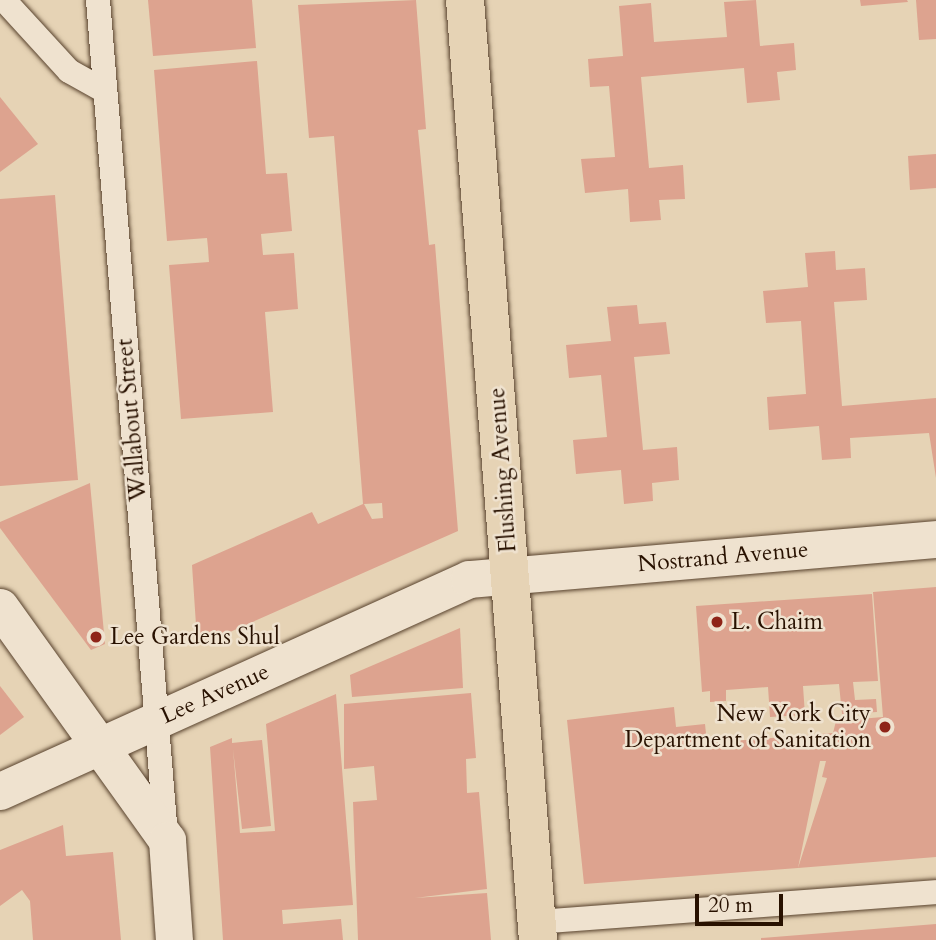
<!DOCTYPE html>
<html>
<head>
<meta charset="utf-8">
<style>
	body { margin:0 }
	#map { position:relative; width:936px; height:940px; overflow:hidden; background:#e6d3b5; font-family:Cardo,serif }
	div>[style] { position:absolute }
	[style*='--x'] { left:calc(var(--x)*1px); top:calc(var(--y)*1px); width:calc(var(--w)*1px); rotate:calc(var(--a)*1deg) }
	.building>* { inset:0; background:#dda38f }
	.roads { filter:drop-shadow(0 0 2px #58422d) drop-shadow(0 0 2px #58422d) }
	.minor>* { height:24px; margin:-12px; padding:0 12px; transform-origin:12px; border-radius:12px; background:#efe2cf }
	.secondary>* { height:37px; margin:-18.5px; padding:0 18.5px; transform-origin:18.5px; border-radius:18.5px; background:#efe2cf }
	.primary>* { height:38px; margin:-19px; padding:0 19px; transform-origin:19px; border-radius:19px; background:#e6d3b5 }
	.dots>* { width:19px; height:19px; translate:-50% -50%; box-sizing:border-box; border:4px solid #efe2cf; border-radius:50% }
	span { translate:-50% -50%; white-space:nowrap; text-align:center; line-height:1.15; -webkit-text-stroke:5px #efe2cf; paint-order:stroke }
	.street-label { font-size:23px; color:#281100 }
	.poi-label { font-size:23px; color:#281100 }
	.left { translate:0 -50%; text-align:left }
	.right { translate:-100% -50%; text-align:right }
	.scale { position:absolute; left:695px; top:894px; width:88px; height:32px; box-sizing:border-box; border:4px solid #281100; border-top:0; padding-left:9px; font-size:21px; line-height:24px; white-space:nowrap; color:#281100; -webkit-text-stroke:5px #efe2cf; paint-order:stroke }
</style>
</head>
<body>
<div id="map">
	<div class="building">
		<div style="clip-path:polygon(148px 0,252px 0,256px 48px,153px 56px)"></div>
		<div style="clip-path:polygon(evenodd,416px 0,426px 129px,418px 130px,429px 245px,435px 244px,458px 531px,205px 643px,197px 640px,192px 565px,312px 512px,318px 524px,363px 504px,334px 136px,309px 138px,298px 5px,416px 0,382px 503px,383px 518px,372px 519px,364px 504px,382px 503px)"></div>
		<div style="clip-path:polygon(756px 0,760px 46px,794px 43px,796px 70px,777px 72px,780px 100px,747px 103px,744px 68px,641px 77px,649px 168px,683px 165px,685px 199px,659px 200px,661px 220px,630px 222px,628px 189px,585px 193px,581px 159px,615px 157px,609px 86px,590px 87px,588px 59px,623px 56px,619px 6px,651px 3px,654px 42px,727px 37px,724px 2px)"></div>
		<div style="clip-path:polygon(860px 0,907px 0,908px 2px,861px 6px)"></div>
		<div style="clip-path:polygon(916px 0,936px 0,936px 39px,919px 40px)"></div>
		<div style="clip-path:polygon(257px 61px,266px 174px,287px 173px,292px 231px,261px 234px,263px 255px,294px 253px,298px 309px,265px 312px,273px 412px,181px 419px,169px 265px,209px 262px,208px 248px,207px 238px,167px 241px,154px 70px)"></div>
		<div style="clip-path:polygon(0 97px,38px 144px,0 172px)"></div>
		<div style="clip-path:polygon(936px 154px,936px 188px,910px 190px,908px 156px)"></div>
		<div style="clip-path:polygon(55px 195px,78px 480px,0 486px,0 199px)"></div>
		<div style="clip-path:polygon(835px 251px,836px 270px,865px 268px,867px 300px,834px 302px,842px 406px,936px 398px,936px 478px,929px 433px,850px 438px,851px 458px,822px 460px,819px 426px,769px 430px,767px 397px,806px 394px,801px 321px,766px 323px,763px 291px,808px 287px,805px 253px)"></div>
		<div style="clip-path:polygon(637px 305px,639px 324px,666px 322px,670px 354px,634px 357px,643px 450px,677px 447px,679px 480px,652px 483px,653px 501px,624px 504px,621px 470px,576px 474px,573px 440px,607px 437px,601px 375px,569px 378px,566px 345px,611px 341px,607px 307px)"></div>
		<div style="clip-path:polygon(90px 483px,105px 644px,91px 650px,0 528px,0 522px)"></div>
		<div style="clip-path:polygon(936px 587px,936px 857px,798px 868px,827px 778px,822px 777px,826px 761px,820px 761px,798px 868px,584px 884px,567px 720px,674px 707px,676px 727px,705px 724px,707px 743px,833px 733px,836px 721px,883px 717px,873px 592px)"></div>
		<div style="clip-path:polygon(872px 594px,878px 681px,853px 682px,855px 700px,876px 699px,877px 712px,842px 714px,839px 684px,803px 686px,805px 715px,770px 717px,768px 687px,726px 690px,726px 701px,710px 702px,710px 691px,702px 692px,696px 606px)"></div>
		<div style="clip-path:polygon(460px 628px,463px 688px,352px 697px,350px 675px)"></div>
		<div style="clip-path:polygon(0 686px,24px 717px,0 735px)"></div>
		<div style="clip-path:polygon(471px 693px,476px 758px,466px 759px,467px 793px,479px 792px,487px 889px,415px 898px,487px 893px,491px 940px,358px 940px,353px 802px,377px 800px,374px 766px,344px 769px,344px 704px)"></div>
		<div style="clip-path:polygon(336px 694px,353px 905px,282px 910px,283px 924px,341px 919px,343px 940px,223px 940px,210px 747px,232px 738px,232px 743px,262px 740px,271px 826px,242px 829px,233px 749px,240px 833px,275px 831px,266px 724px)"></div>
		<div style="clip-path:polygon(63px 825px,66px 856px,113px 852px,121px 940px,33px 940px,30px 901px,22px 890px,0 906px,0 850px)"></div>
		<div style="clip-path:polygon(936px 924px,936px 940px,761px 940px,761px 938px)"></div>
	</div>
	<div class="roads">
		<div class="minor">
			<div style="--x:4;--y:0;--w:96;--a:47.5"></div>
			<div style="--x:69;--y:71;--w:41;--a:29.1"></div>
			<div style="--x:98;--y:0;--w:839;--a:85.35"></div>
			<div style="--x:537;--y:922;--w:400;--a:-4.3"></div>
		</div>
		<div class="secondary">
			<div style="--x:0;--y:607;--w:287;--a:54.4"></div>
			<div style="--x:167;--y:840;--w:100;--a:86"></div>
			<div style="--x:0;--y:791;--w:515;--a:-24.32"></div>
			<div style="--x:469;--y:579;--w:469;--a:-4.9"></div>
		</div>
		<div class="primary">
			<div style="--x:465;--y:0;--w:943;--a:85.56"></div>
		</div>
	</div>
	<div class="dots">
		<div style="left:717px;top:622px;background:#8f2418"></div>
		<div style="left:96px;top:637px;background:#8f2418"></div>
		<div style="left:885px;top:727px;background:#8f2418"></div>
	</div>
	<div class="street-label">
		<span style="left:132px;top:420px;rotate:-95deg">Wallabout Street</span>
		<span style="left:503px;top:470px;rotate:-94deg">Flushing Avenue</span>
		<span style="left:723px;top:557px;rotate:-5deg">Nostrand Avenue</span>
		<span style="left:215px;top:694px;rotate:-24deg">Lee Avenue</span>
	</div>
	<div class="poi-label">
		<span class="left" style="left:731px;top:622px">L. Chaim</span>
		<span class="left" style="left:110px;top:637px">Lee Gardens Shul</span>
		<span class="right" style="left:871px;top:727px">New York City<br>Department of Sanitation</span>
	</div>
	<div class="scale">20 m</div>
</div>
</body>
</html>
